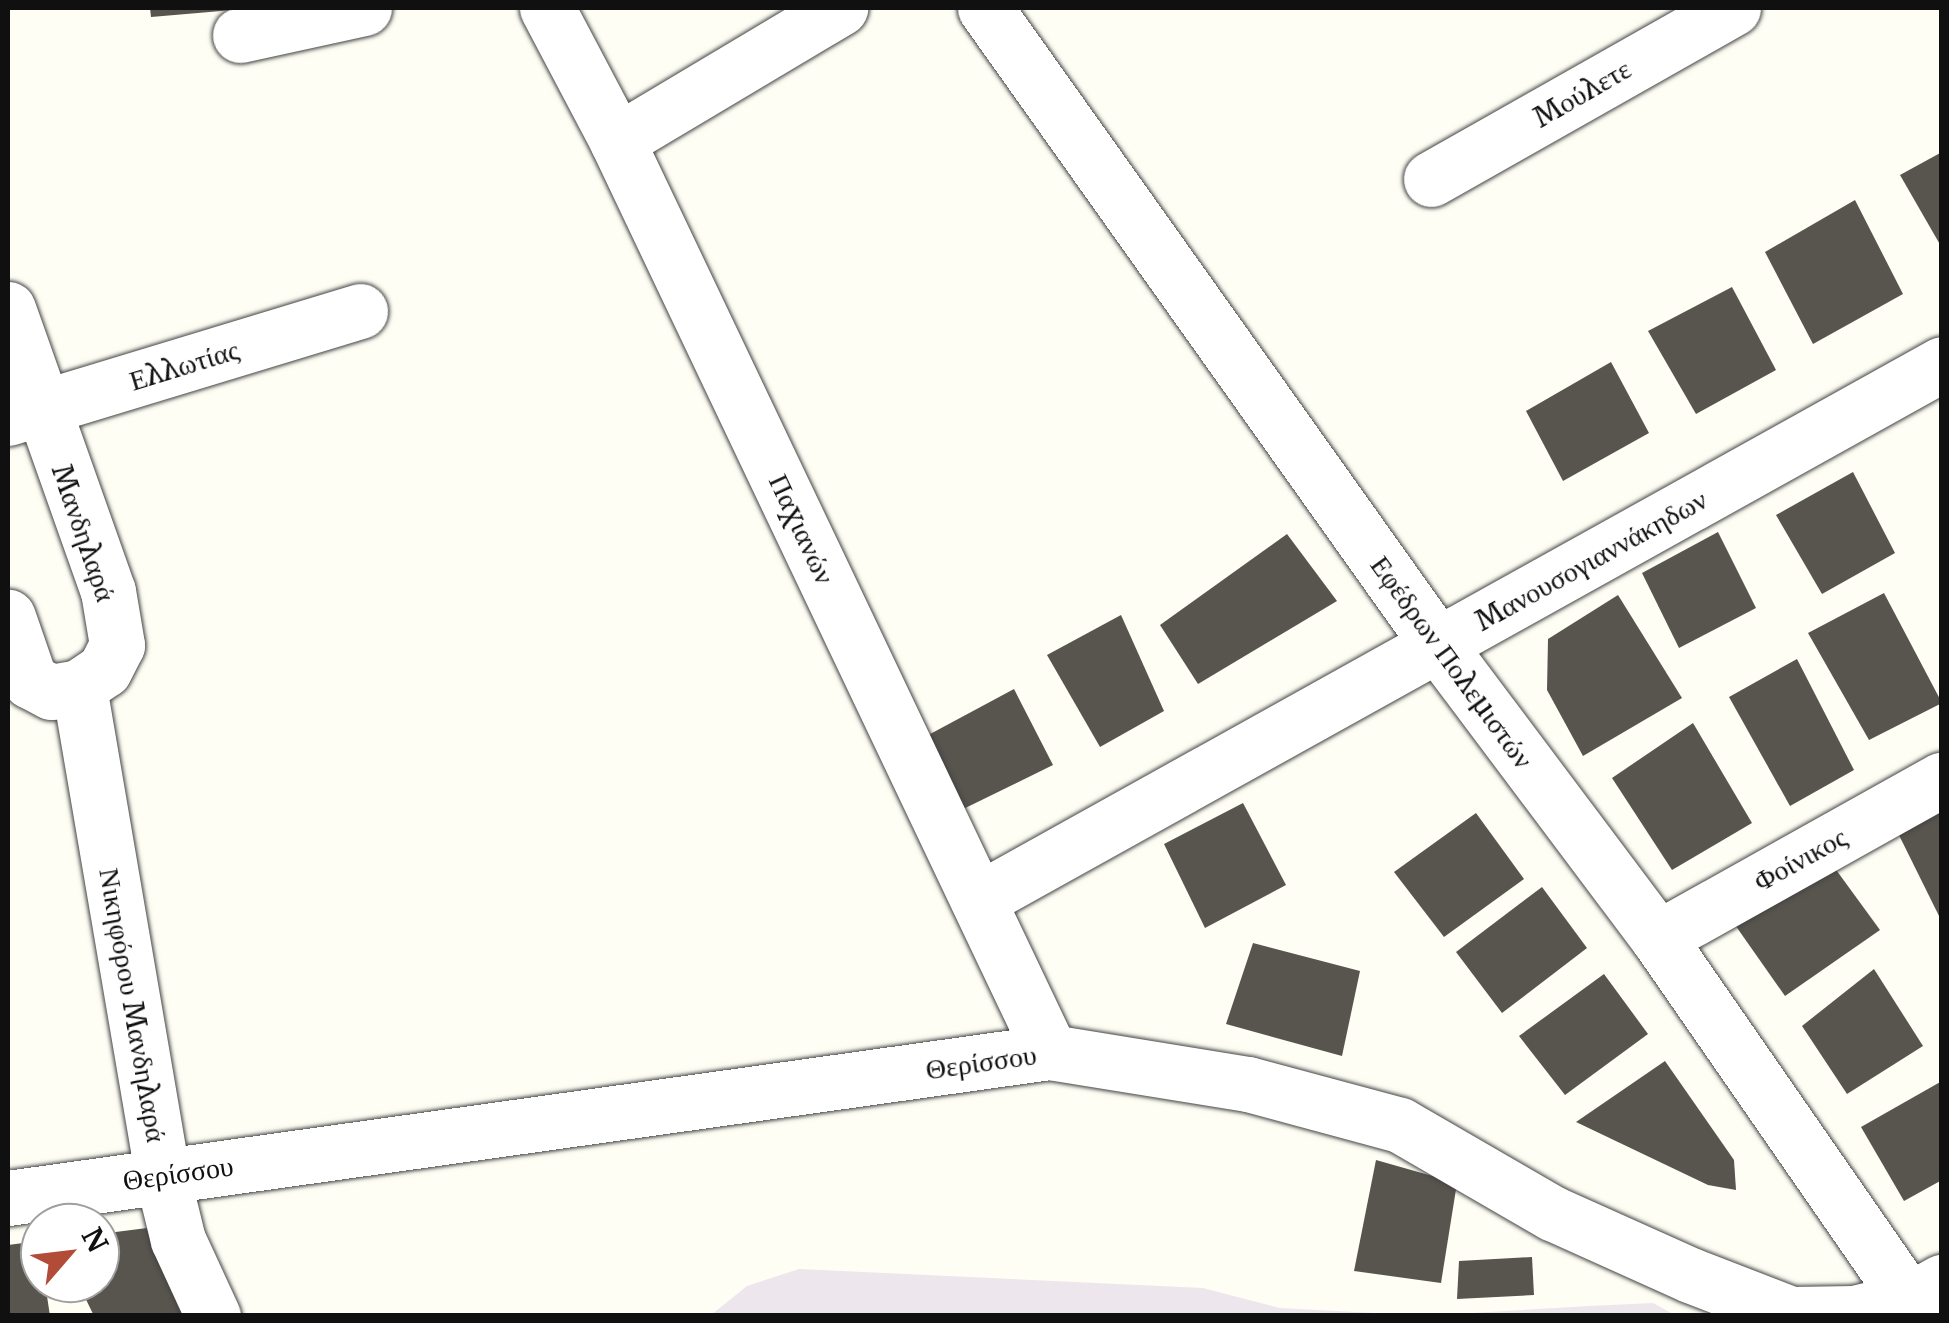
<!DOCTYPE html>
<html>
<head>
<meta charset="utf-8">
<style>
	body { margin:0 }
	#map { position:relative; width:1949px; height:1323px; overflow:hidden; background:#fefef5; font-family:Merriweather,serif }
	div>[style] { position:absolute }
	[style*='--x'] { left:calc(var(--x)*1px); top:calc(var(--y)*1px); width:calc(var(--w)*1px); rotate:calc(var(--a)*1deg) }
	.industrial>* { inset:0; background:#eee6ed }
	.building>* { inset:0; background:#58544e }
	.roads { filter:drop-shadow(0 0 2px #434343) drop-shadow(0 0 2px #434343) }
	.minor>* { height:55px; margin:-27.5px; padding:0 27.5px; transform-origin:27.5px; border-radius:27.5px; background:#fff }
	span { translate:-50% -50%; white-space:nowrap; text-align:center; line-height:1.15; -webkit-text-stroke:10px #fff; paint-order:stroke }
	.street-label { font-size:28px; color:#101010 }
	.frame { position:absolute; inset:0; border:10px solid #101010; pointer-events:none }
	.north { position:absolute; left:20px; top:1203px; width:100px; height:100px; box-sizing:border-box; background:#fff; border:2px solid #9f9f9f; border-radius:50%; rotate:62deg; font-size:28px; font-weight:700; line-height:40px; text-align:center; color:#101010 }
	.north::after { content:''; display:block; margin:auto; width:35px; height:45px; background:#b24b37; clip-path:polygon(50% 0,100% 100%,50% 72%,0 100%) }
</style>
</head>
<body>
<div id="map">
	<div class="industrial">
		<div style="clip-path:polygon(799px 1269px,1203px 1288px,1280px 1308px,1411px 1315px,711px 1315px,747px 1286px)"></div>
		<div style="clip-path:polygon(1653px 1303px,1675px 1315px,1438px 1315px,1589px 1306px)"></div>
	</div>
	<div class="building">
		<div style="clip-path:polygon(150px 8px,233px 8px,233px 10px,151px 17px)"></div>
		<div style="clip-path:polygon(1942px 152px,1942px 248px,1900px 175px)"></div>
		<div style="clip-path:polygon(1855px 200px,1903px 294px,1813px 344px,1765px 252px)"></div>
		<div style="clip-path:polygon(1732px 287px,1776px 370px,1696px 414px,1648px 331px)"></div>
		<div style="clip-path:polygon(1611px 362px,1649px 433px,1563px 481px,1526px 411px)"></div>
		<div style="clip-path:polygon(1853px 472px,1895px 553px,1822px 594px,1776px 515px)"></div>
		<div style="clip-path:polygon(1718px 532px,1756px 608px,1679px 648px,1642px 573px)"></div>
		<div style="clip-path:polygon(1287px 534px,1337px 601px,1198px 684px,1160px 625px)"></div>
		<div style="clip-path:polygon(1884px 593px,1942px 703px,1869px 740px,1808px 633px)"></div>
		<div style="clip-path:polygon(1618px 595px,1682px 698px,1583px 756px,1547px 690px,1548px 639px)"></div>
		<div style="clip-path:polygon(1121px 615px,1164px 711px,1100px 747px,1047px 655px)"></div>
		<div style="clip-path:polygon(1797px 659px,1854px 770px,1790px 806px,1729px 697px)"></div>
		<div style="clip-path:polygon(1014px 689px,1053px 765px,953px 814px,919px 740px)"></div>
		<div style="clip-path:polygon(1693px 723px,1752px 823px,1672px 870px,1612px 778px)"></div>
		<div style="clip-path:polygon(1942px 790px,1942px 922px,1891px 819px)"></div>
		<div style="clip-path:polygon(1243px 803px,1286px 885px,1205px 928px,1164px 844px)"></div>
		<div style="clip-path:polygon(1476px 813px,1524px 879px,1444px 937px,1394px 872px)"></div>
		<div style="clip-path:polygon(1826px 856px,1880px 930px,1785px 996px,1733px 922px)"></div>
		<div style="clip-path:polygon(1542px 887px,1587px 948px,1502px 1013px,1456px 952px)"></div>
		<div style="clip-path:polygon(1253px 943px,1360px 971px,1342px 1056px,1226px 1024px)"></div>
		<div style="clip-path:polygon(1874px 969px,1923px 1046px,1847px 1094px,1802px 1026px)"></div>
		<div style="clip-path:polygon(1604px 974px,1648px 1034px,1565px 1095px,1519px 1036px)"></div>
		<div style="clip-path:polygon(1665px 1061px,1734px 1160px,1736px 1190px,1708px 1185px,1576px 1122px)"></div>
		<div style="clip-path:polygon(1942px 1081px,1942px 1180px,1904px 1201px,1861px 1127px)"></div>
		<div style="clip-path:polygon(1376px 1160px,1457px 1183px,1441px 1283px,1354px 1271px)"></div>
		<div style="clip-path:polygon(147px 1228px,189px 1316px,94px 1316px,78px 1283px,100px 1283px,100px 1234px)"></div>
		<div style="clip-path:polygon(39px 1241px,40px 1283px,45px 1283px,50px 1316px,8px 1316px,8px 1245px)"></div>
		<div style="clip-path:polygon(1532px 1257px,1534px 1295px,1457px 1299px,1459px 1261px)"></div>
	</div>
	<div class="roads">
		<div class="minor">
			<div style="--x:547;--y:8;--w:150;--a:62.2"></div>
			<div style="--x:617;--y:141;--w:1009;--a:64.58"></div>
			<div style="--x:985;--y:8;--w:782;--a:54.58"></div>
			<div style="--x:1438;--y:645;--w:366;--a:53.1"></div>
			<div style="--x:1658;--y:938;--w:460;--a:55.3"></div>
			<div style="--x:240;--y:35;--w:127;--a:-12.3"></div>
			<div style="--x:617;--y:141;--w:260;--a:-30.8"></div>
			<div style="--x:1431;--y:179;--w:347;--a:-29.5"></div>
			<div style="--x:8;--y:309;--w:299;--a:70.5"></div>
			<div style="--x:108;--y:591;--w:55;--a:80.5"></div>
			<div style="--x:117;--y:645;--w:28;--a:117"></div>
			<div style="--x:104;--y:670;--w:30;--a:146"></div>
			<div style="--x:79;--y:687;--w:28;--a:170"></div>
			<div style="--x:51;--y:692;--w:24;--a:-152"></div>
			<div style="--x:30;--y:681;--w:68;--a:-109"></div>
			<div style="--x:8;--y:418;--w:368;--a:-16.9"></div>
			<div style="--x:79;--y:687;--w:495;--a:80.3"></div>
			<div style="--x:162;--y:1175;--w:67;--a:76.2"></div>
			<div style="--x:178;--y:1240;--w:84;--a:65.3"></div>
			<div style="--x:978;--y:900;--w:1103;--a:-29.07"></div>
			<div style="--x:1658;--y:938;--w:325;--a:-29.2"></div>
			<div style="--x:8;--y:1198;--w:1052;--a:-7.98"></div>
			<div style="--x:1050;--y:1052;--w:201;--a:9.2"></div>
			<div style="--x:1248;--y:1084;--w:157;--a:15.1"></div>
			<div style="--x:1400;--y:1125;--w:176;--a:30.1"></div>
			<div style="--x:1552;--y:1213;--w:151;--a:24.2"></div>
			<div style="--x:1690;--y:1275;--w:108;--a:21.1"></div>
			<div style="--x:1791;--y:1314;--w:63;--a:-0.9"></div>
			<div style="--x:1854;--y:1313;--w:57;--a:-13.3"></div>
			<div style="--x:1909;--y:1300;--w:38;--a:-29"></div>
		</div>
	</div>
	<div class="street-label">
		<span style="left:1582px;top:93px;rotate:-30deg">Μούλετε</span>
		<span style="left:184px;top:365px;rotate:-17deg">Ελλωτίας</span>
		<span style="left:802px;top:529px;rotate:65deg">Παχιανών</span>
		<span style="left:84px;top:533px;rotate:71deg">Μανδηλαρά</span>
		<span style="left:1591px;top:560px;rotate:-29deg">Μανουσογιαννάκηδων</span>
		<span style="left:1452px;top:662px;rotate:54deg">Εφέδρων Πολεμιστών</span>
		<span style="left:1800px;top:859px;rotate:-29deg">Φοίνικος</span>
		<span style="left:133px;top:1005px;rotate:80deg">Νικηφόρου Μανδηλαρά</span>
		<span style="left:981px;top:1062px;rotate:-8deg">Θερίσσου</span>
		<span style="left:178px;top:1173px;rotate:-8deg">Θερίσσου</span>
	</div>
	<div class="frame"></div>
	<div class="north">N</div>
</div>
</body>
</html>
